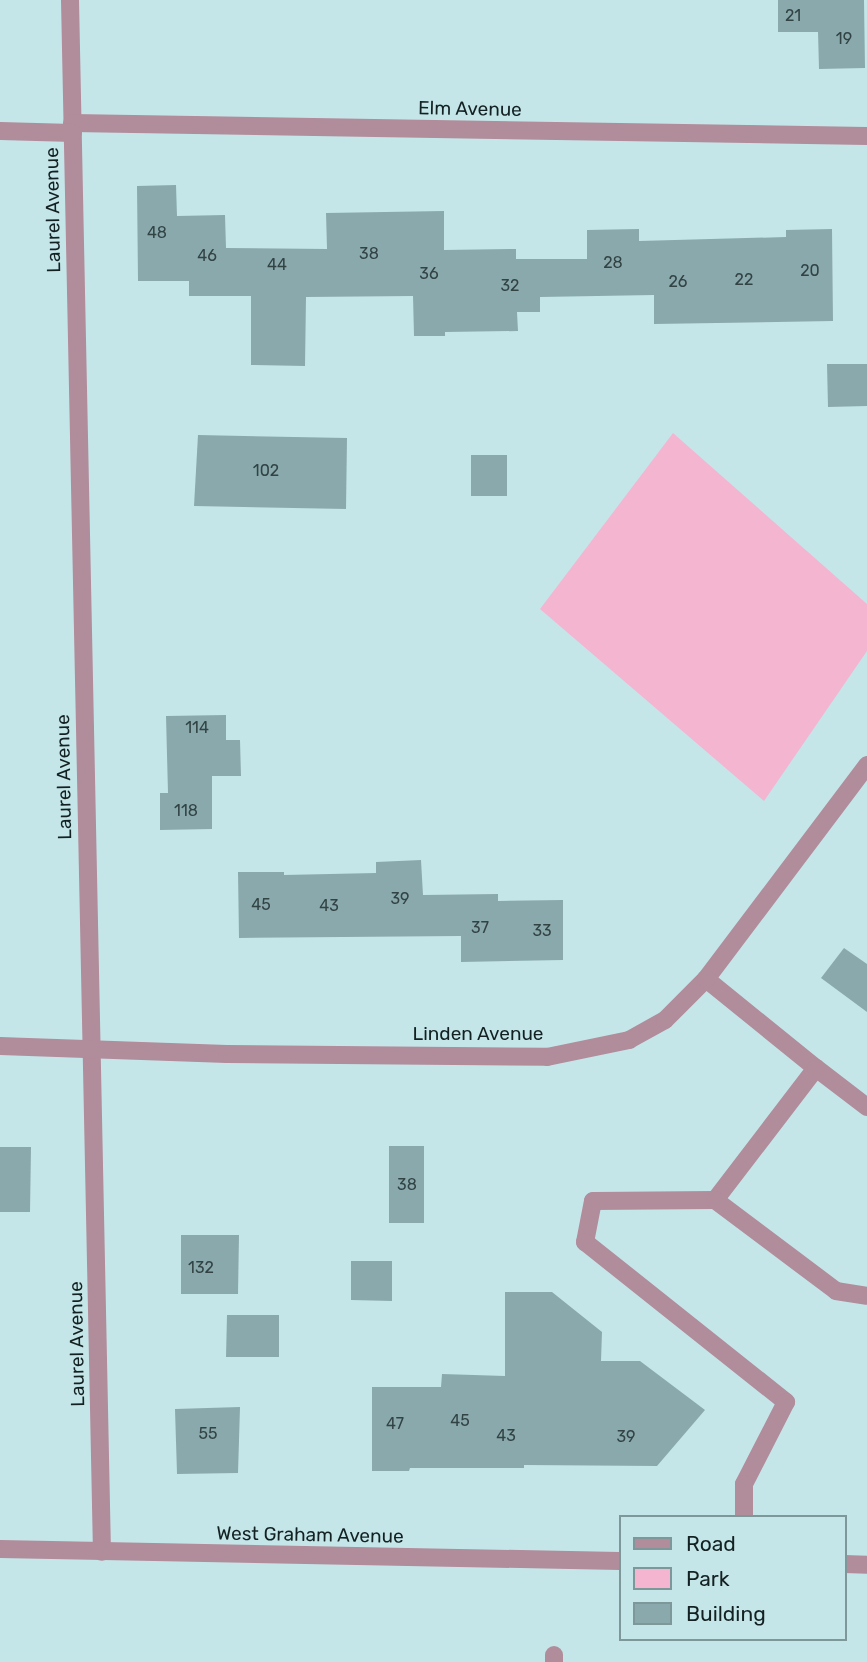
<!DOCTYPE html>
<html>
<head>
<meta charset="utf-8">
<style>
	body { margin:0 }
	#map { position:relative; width:867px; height:1662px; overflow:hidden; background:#c5e6e8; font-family:Rubik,sans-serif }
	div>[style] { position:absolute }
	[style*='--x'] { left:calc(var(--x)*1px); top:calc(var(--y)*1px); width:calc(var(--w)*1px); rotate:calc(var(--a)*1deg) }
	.green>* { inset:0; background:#f4b5d0 }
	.building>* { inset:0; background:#8aa9ac }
	.minor>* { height:18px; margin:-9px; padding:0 9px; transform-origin:9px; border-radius:9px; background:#b18c9b }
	span { translate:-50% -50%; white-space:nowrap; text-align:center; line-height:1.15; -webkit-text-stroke:5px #c5e6e8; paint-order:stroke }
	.number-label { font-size:16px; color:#324344 }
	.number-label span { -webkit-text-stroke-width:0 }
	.street-label { font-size:19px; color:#142122 }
	.legend { position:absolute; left:619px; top:1515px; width:228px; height:126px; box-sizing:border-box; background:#c5e6e8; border:2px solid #7e9799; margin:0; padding:9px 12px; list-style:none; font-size:21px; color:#142122 }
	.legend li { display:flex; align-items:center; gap:14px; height:35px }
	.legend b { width:35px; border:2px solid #7e9799 }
</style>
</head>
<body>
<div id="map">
	<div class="green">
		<div style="clip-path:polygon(673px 433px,867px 604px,867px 651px,764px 801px,540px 609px)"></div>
	</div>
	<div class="building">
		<div style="clip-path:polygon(778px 0,864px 0,865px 68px,819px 69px,818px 32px,778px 32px)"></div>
		<div style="clip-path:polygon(176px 185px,177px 216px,225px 215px,226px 248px,327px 249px,326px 213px,444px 211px,444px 250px,516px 249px,516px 259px,587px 259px,587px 230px,639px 229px,639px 241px,786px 237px,786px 230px,832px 229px,833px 321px,654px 324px,654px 295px,540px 297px,540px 312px,517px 312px,518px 331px,445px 332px,445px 336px,414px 336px,413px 296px,306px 297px,305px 366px,251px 365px,251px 296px,189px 296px,189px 281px,138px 281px,137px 186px)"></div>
		<div style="clip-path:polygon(827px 364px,867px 364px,867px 406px,828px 407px)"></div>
		<div style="clip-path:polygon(198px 435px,347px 438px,346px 509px,194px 506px)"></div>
		<div style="clip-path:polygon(471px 455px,507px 455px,507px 496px,471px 496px)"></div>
		<div style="clip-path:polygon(226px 715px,226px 740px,240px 740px,241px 776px,212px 776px,212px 829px,160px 830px,160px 793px,168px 793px,166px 716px)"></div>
		<div style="clip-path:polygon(421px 860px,423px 895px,498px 894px,498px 901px,563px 900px,563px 960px,461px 962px,461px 936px,239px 938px,238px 872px,284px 872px,284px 875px,376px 873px,376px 862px)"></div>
		<div style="clip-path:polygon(844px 948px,867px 964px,867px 1012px,821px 978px)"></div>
		<div style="clip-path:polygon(389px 1146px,424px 1146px,424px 1223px,389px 1223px)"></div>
		<div style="clip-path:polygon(0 1147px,31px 1147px,30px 1212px,0 1212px)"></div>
		<div style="clip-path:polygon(181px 1235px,239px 1235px,238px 1294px,181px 1294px)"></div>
		<div style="clip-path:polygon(351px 1261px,392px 1261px,392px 1301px,351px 1300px)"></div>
		<div style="clip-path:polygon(505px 1292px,552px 1292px,602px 1332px,601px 1361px,640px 1361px,705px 1410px,657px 1466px,524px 1465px,524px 1468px,410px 1468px,409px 1471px,372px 1471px,372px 1387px,441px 1387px,442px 1374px,505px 1376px)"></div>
		<div style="clip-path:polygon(227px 1315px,279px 1315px,279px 1357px,226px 1357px)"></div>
		<div style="clip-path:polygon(240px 1407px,238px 1473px,177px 1474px,175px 1409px)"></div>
	</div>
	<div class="minor">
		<div style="--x:70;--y:0;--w:1552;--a:88.82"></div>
		<div style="--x:72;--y:123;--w:795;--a:0.94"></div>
		<div style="--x:0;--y:131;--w:73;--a:1.6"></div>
		<div style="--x:706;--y:979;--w:141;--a:39"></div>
		<div style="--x:816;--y:1068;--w:166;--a:127.4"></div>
		<div style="--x:715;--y:1200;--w:122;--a:179.5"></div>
		<div style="--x:593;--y:1201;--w:42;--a:101"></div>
		<div style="--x:585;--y:1242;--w:257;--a:38.5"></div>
		<div style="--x:786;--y:1402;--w:92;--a:117.1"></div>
		<div style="--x:744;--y:1484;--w:33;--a:90"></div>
		<div style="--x:0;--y:1046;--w:227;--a:2"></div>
		<div style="--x:227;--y:1054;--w:320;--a:0.5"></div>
		<div style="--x:547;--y:1057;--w:84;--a:-11.7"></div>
		<div style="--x:629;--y:1040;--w:41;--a:-29.1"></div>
		<div style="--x:665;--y:1020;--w:58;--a:-45"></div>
		<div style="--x:706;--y:979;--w:268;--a:-53"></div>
		<div style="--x:816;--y:1068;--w:64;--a:37.4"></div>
		<div style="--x:715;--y:1200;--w:151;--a:36.9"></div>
		<div style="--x:836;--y:1291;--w:31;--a:9"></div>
		<div style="--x:0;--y:1549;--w:620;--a:1.11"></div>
		<div style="--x:844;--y:1564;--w:23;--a:2"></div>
		<div style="--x:554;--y:1662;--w:7;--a:-90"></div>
	</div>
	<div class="number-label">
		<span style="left:793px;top:16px">21</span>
		<span style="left:844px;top:39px">19</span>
		<span style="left:157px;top:233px">48</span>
		<span style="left:369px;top:254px">38</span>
		<span style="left:207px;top:256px">46</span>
		<span style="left:613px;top:263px">28</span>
		<span style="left:277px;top:265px">44</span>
		<span style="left:810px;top:271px">20</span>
		<span style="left:429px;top:274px">36</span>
		<span style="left:744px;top:280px">22</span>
		<span style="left:678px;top:282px">26</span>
		<span style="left:510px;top:286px">32</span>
		<span style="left:266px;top:471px">102</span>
		<span style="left:197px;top:728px">114</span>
		<span style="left:186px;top:811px">118</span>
		<span style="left:400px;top:899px">39</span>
		<span style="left:261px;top:905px">45</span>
		<span style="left:329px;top:906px">43</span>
		<span style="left:480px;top:928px">37</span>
		<span style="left:542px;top:931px">33</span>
		<span style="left:407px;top:1185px">38</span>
		<span style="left:201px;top:1268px">132</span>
		<span style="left:460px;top:1421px">45</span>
		<span style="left:395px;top:1424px">47</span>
		<span style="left:208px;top:1434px">55</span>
		<span style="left:506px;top:1436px">43</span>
		<span style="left:626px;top:1437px">39</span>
	</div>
	<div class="street-label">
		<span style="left:470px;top:109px;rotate:1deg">Elm Avenue</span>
		<span style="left:53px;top:210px;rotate:-91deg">Laurel Avenue</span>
		<span style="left:64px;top:777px;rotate:-91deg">Laurel Avenue</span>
		<span style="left:478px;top:1034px">Linden Avenue</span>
		<span style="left:77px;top:1344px;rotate:-91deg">Laurel Avenue</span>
		<span style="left:310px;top:1535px;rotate:1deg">West Graham Avenue</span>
	</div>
	<ul class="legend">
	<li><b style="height:9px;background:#b18c9b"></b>Road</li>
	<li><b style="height:19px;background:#f4b5d0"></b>Park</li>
	<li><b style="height:19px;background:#8aa9ac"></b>Building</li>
	</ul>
</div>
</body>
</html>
